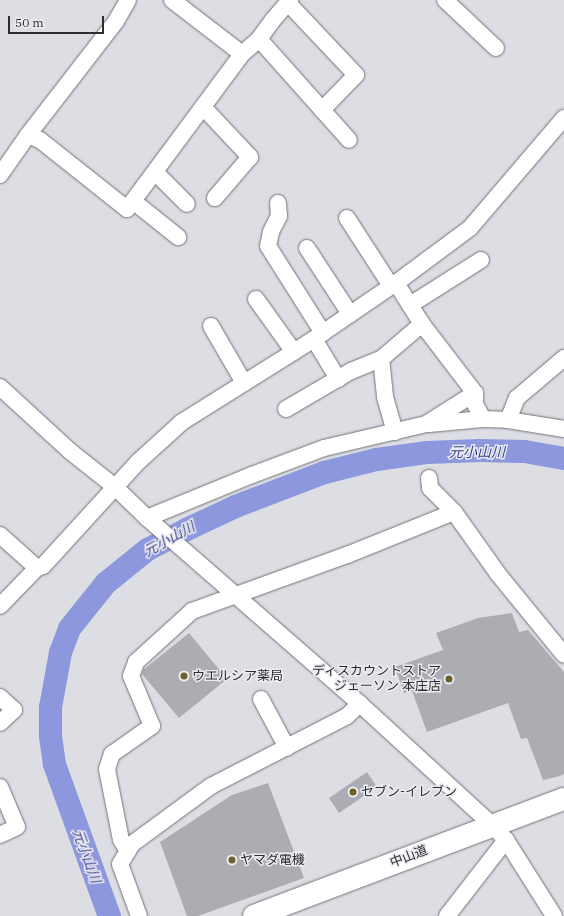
<!DOCTYPE html>
<html>
<head>
<meta charset="utf-8">
<style>
	body { margin:0 }
	#map { position:relative; width:564px; height:916px; overflow:hidden; background:#dddee4; font-family:"IBM Plex Serif","Noto Sans JP",serif }
	div>[style] { position:absolute }
	[style*='--x'] { left:calc(var(--x)*1px); top:calc(var(--y)*1px); width:calc(var(--w)*1px); rotate:calc(var(--a)*1deg) }
	.river>* { height:23px; margin:-11.5px; padding:0 11.5px; transform-origin:11.5px; border-radius:11.5px; background:#8c97dd }
	.building>* { inset:0; background:#acadb2 }
	.roads { filter:drop-shadow(0 0 1px #717277) drop-shadow(0 0 1px #717277) }
	.minor>* { height:16px; margin:-8px; padding:0 8px; transform-origin:8px; border-radius:8px; background:#fff }
	.highway>* { height:22px; margin:-11px; padding:0 11px; transform-origin:11px; border-radius:11px; background:#fff }
	.dots>* { width:11px; height:11px; translate:-50% -50%; box-sizing:border-box; border:2px solid #ebecf1; border-radius:50% }
	span { translate:-50% -50%; white-space:nowrap; text-align:center; line-height:1.15; -webkit-text-stroke:3px #ebecf1; paint-order:stroke }
	.poi-label { font-size:13px; color:#2d2d2f }
	.right { translate:-100% -50%; text-align:right }
	.left { translate:0 -50%; text-align:left }
	.street-label { font-size:13px; color:#2d2d2f }
	.water-label { font-size:14px; color:#383b8d; font-style:italic }
	.scale { position:absolute; left:8px; top:16px; width:96px; height:18px; box-sizing:border-box; border:2px solid #2d2d2f; border-top:0; padding-left:5px; font-size:12px; line-height:14px; white-space:nowrap; color:#2d2d2f; -webkit-text-stroke:3px #ebecf1; paint-order:stroke }
</style>
</head>
<body>
<div id="map">
	<div class="river">
		<div style="--x:109;--y:916;--w:162;--a:-109.9"></div>
		<div style="--x:54;--y:764;--w:30;--a:-98"></div>
		<div style="--x:50;--y:734;--w:27;--a:-90"></div>
		<div style="--x:50;--y:707;--w:56;--a:-79.7"></div>
		<div style="--x:60;--y:652;--w:26;--a:-69"></div>
		<div style="--x:69;--y:628;--w:58;--a:-51.3"></div>
		<div style="--x:105;--y:583;--w:54;--a:-39"></div>
		<div style="--x:147;--y:549;--w:44;--a:-27.1"></div>
		<div style="--x:186;--y:529;--w:54;--a:-25.1"></div>
		<div style="--x:235;--y:506;--w:95;--a:-20.9"></div>
		<div style="--x:324;--y:472;--w:54;--a:-14"></div>
		<div style="--x:376;--y:459;--w:50;--a:-8"></div>
		<div style="--x:426;--y:452;--w:54;--a:-2.1"></div>
		<div style="--x:480;--y:450;--w:44;--a:1.3"></div>
		<div style="--x:524;--y:451;--w:41;--a:9.9"></div>
	</div>
	<div class="building">
		<div style="clip-path:polygon(512px 613px,519px 632px,528px 630px,564px 672px,564px 774px,560px 776px,543px 780px,527px 738px,521px 739px,508px 703px,427px 732px,412px 691px,404px 693px,395px 667px,443px 650px,436px 633px,478px 618px)"></div>
		<div style="clip-path:polygon(189px 633px,227px 679px,179px 718px,142px 674px,143px 670px)"></div>
		<div style="clip-path:polygon(367px 772px,377px 787px,339px 813px,329px 798px)"></div>
		<div style="clip-path:polygon(268px 783px,304px 878px,198px 916px,187px 916px,160px 842px,232px 795px)"></div>
	</div>
	<div class="roads">
		<div class="minor">
			<div style="--x:172;--y:0;--w:88;--a:37.6"></div>
			<div style="--x:445;--y:0;--w:70;--a:43.3"></div>
			<div style="--x:288;--y:3;--w:99;--a:46.6"></div>
			<div style="--x:356;--y:75;--w:49;--a:134.2"></div>
			<div style="--x:259;--y:39;--w:135;--a:48.3"></div>
			<div style="--x:203;--y:107;--w:69;--a:46.8"></div>
			<div style="--x:250;--y:157;--w:54;--a:130.5"></div>
			<div style="--x:28;--y:135;--w:13;--a:23"></div>
			<div style="--x:40;--y:140;--w:111;--a:38.4"></div>
			<div style="--x:127;--y:209;--w:193;--a:-53.4"></div>
			<div style="--x:242;--y:54;--w:23;--a:-41"></div>
			<div style="--x:259;--y:39;--w:22;--a:-54"></div>
			<div style="--x:272;--y:21;--w:28;--a:-49"></div>
			<div style="--x:155;--y:172;--w:45;--a:45"></div>
			<div style="--x:0;--y:175;--w:49;--a:-55"></div>
			<div style="--x:28;--y:135;--w:144;--a:-52.3"></div>
			<div style="--x:116;--y:21;--w:24;--a:-60"></div>
			<div style="--x:133;--y:201;--w:58;--a:38.7"></div>
			<div style="--x:278;--y:203;--w:13;--a:86"></div>
			<div style="--x:279;--y:216;--w:18;--a:117"></div>
			<div style="--x:271;--y:232;--w:14;--a:102"></div>
			<div style="--x:268;--y:246;--w:103;--a:57.7"></div>
			<div style="--x:347;--y:218;--w:81;--a:57.1"></div>
			<div style="--x:307;--y:248;--w:79;--a:56.9"></div>
			<div style="--x:396;--y:283;--w:49;--a:57.6"></div>
			<div style="--x:422;--y:324;--w:87;--a:52.5"></div>
			<div style="--x:475;--y:393;--w:11;--a:90"></div>
			<div style="--x:475;--y:404;--w:17;--a:62"></div>
			<div style="--x:483;--y:419;--w:25;--a:2"></div>
			<div style="--x:508;--y:420;--w:24;--a:-68"></div>
			<div style="--x:517;--y:398;--w:62;--a:-40.4"></div>
			<div style="--x:256;--y:299;--w:65;--a:54.4"></div>
			<div style="--x:410;--y:305;--w:84;--a:-32.4"></div>
			<div style="--x:211;--y:326;--w:66;--a:59.9"></div>
			<div style="--x:314;--y:339;--w:47;--a:59"></div>
			<div style="--x:0;--y:387;--w:96;--a:42.5"></div>
			<div style="--x:71;--y:452;--w:56;--a:38.5"></div>
			<div style="--x:115;--y:487;--w:45;--a:44.1"></div>
			<div style="--x:147;--y:518;--w:283;--a:41.1"></div>
			<div style="--x:360;--y:704;--w:180;--a:42.5"></div>
			<div style="--x:493;--y:826;--w:19;--a:47"></div>
			<div style="--x:506;--y:840;--w:90;--a:57.7"></div>
			<div style="--x:286;--y:409;--w:75;--a:-30.3"></div>
			<div style="--x:351;--y:371;--w:32;--a:-22"></div>
			<div style="--x:508;--y:420;--w:57;--a:9.1"></div>
			<div style="--x:429;--y:424;--w:54;--a:-5.3"></div>
			<div style="--x:395;--y:432;--w:37;--a:-106"></div>
			<div style="--x:385;--y:396;--w:37;--a:-96"></div>
			<div style="--x:381;--y:359;--w:54;--a:-40.5"></div>
			<div style="--x:429;--y:478;--w:10;--a:84"></div>
			<div style="--x:430;--y:488;--w:34;--a:45"></div>
			<div style="--x:147;--y:518;--w:113;--a:-22.3"></div>
			<div style="--x:252;--y:475;--w:77;--a:-20.6"></div>
			<div style="--x:324;--y:448;--w:105;--a:-13.2"></div>
			<div style="--x:426;--y:424;--w:58;--a:-32.3"></div>
			<div style="--x:0;--y:535;--w:50;--a:41.7"></div>
			<div style="--x:0;--y:606;--w:53;--a:-45.8"></div>
			<div style="--x:37;--y:568;--w:6;--a:-18"></div>
			<div style="--x:43;--y:566;--w:142;--a:-47.6"></div>
			<div style="--x:139;--y:461;--w:58;--a:-42.2"></div>
			<div style="--x:182;--y:422;--w:149;--a:-32.1"></div>
			<div style="--x:308;--y:343;--w:107;--a:-34.3"></div>
			<div style="--x:396;--y:283;--w:92;--a:-36.6"></div>
			<div style="--x:470;--y:228;--w:145;--a:-49.5"></div>
			<div style="--x:0;--y:697;--w:19;--a:43"></div>
			<div style="--x:14;--y:710;--w:19;--a:137"></div>
			<div style="--x:261;--y:699;--w:55;--a:62"></div>
			<div style="--x:0;--y:787;--w:43;--a:67"></div>
			<div style="--x:17;--y:827;--w:19;--a:155"></div>
			<div style="--x:128;--y:851;--w:13;--a:-122"></div>
			<div style="--x:121;--y:840;--w:72;--a:-101.2"></div>
			<div style="--x:107;--y:769;--w:16;--a:-72"></div>
			<div style="--x:112;--y:754;--w:49;--a:-35"></div>
			<div style="--x:152;--y:726;--w:54;--a:-112.8"></div>
			<div style="--x:131;--y:676;--w:15;--a:-70"></div>
			<div style="--x:136;--y:662;--w:76;--a:-42.3"></div>
			<div style="--x:192;--y:611;--w:165;--a:-19.9"></div>
			<div style="--x:347;--y:555;--w:115;--a:-21.9"></div>
			<div style="--x:454;--y:512;--w:76;--a:54.6"></div>
			<div style="--x:498;--y:574;--w:104;--a:50.8"></div>
			<div style="--x:139;--y:916;--w:55;--a:-110.1"></div>
			<div style="--x:120;--y:864;--w:23;--a:-59"></div>
			<div style="--x:132;--y:844;--w:98;--a:-36.3"></div>
			<div style="--x:211;--y:786;--w:153;--a:-27.2"></div>
			<div style="--x:347;--y:716;--w:18;--a:-43"></div>
			<div style="--x:447;--y:916;--w:96;--a:-52.2"></div>
		</div>
		<div class="highway">
			<div style="--x:254;--y:916;--w:331;--a:-20.7"></div>
		</div>
	</div>
	<div class="dots">
		<div style="left:184px;top:676px;background:#6c612d"></div>
		<div style="left:449px;top:679px;background:#6c612d"></div>
		<div style="left:353px;top:792px;background:#6c612d"></div>
		<div style="left:232px;top:860px;background:#6c612d"></div>
	</div>
	<div class="poi-label">
		<span class="right" style="left:441px;top:679px">ディスカウントストア<br>ジェーソン 本庄店</span>
		<span class="left" style="left:192px;top:676px">ウエルシア薬局</span>
		<span class="left" style="left:361px;top:792px">セブン-イレブン</span>
		<span class="left" style="left:240px;top:860px">ヤマダ電機</span>
	</div>
	<div class="street-label">
		<span style="left:409px;top:857px;rotate:-21deg">中山道</span>
	</div>
	<div class="water-label">
		<span style="left:477px;top:452px">元小山川</span>
		<span style="left:169px;top:539px;rotate:-29deg">元小山川</span>
		<span style="left:87px;top:856px;rotate:70deg">元小山川</span>
	</div>
	<div class="scale">50 m</div>
</div>
</body>
</html>
